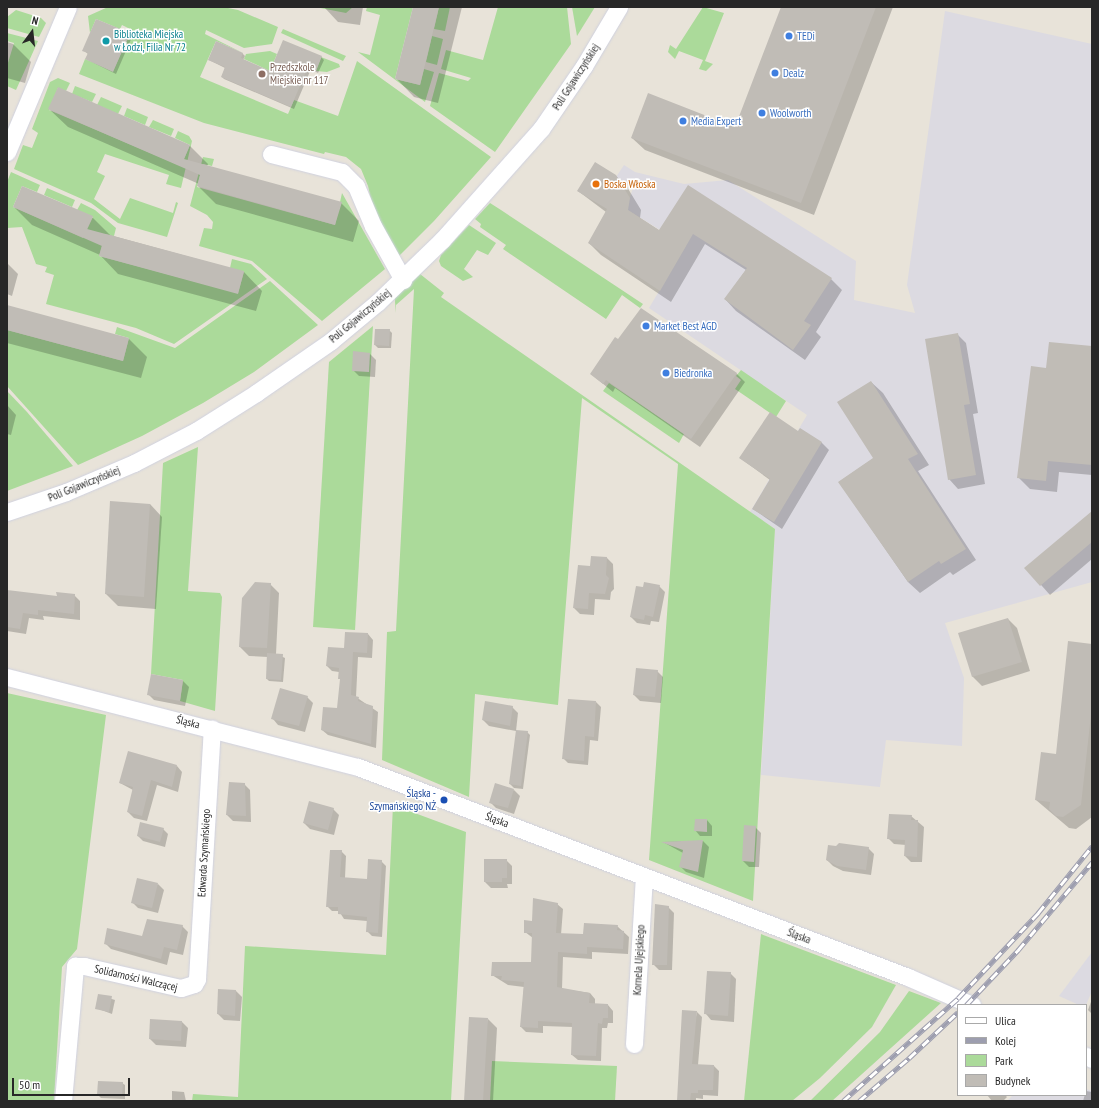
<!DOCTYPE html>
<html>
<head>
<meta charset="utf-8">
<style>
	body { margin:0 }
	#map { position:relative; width:1099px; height:1108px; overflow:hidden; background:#e8e3d9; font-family:"PT Sans Narrow",sans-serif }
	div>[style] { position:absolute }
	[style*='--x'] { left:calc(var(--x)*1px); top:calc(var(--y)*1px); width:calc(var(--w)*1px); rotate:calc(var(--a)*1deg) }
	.industrial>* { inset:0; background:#dcdae1 }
	.green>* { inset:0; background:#abda9a }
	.shadow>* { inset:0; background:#0003 }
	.building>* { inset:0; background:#c0bcb6 }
	.roads { filter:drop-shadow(0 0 1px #cfd1df) drop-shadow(0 0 1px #cfd1df) }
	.minor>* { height:17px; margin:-8.5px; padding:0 8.5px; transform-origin:8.5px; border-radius:8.5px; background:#fff }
	.rail>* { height:4.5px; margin-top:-2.25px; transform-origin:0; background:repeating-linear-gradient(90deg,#fff 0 9px,#9d9eaf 0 18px); box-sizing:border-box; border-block:1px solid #9d9eaf }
	.dots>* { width:11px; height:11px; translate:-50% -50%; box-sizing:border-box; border:2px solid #fff; border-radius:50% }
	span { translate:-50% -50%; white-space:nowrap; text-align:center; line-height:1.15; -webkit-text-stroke:3px #fff; paint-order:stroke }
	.culture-label { font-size:11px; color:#0d838f }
	.left { translate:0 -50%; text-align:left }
	.shop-label { font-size:11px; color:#366cbe }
	.education-label { font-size:11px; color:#785e54 }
	.street-label { font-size:11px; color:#272727 }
	.food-label { font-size:11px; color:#c56008 }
	.transit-label { font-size:11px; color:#164399 }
	.right { translate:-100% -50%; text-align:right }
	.frame { position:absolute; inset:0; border:8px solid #272727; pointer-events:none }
	.legend { position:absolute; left:957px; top:1004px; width:130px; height:92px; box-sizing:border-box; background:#fff; border:1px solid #a9a9a9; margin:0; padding:5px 7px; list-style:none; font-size:12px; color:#272727 }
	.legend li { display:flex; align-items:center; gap:8px; height:20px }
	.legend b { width:20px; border:1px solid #a9a9a9 }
	.north { position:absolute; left:12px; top:12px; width:40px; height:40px; -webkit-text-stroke:3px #fff; paint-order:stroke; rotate:15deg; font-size:11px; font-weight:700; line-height:16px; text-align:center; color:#272727 }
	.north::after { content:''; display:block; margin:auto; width:14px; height:18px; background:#272727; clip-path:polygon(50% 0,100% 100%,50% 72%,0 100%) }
	.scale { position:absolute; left:12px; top:1078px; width:118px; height:18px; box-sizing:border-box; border:2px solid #272727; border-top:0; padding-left:5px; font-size:12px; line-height:14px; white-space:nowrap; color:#272727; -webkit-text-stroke:3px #fff; paint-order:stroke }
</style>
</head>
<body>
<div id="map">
	<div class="industrial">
		<div style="clip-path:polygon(945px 11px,1092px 44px,1092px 582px,945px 623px,964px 678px,962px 746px,886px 740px,880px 787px,761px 775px,775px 529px,750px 512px,807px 415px,649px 308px,686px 246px,626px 209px,633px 188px,616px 177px,624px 165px,635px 172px,684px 184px,728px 180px,856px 261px,854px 300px,915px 313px,907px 285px)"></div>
		<div style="clip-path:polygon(1092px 952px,1092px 991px,1086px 1005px,1079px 1005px,1059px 996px)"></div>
		<div style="clip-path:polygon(1086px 1089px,1092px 1091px,1092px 1101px,1007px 1101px,1013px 1095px,1086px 1095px)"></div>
	</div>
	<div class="green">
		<div style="clip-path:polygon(108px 7px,223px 7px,238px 10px,278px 27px,272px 44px,244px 48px,206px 30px,205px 34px,243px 53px,216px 41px,200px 77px,288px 114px,294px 100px,338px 116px,357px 61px,491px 157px,434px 221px,394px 261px,378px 232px,368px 186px,361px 169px,346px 157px,325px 152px,324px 154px,204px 123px,79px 74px,85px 59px,113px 71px,130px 34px,132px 30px,122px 25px,120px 29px,96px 19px,90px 33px,88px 16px)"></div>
		<div style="clip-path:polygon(315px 7px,342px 8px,353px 7px,346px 13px)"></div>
		<div style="clip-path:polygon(367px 7px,413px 7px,395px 79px,420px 85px,424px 69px,434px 72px,425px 102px,358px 52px,370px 55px,380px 15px,366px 11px)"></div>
		<div style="clip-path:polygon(439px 7px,450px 7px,445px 31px,434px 29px)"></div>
		<div style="clip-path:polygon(498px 7px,567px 7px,571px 44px,495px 152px,430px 106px,439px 73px,468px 81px,471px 78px,441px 69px,446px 50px,483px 60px)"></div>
		<div style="clip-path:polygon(572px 7px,595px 7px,577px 36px)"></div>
		<div style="clip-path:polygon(703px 7px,724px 13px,705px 61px,713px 64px,706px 71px,699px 69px,703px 60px,679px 51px,675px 59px,668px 52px,670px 45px,676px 49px)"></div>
		<div style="clip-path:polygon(16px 10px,41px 18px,46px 23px,39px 37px,7px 28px,7px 17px)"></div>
		<div style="clip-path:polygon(283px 29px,346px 56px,343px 61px,281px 33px)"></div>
		<div style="clip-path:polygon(7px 33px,38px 41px,16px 90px,7px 86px,7px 66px,14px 43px,7px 41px)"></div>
		<div style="clip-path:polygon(432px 36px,443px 39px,437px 65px,426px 62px)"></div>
		<div style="clip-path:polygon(270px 51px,277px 54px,270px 71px,244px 59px,246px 54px)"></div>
		<div style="clip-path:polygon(321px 57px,339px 64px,340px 67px,327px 72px,316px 71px)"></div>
		<div style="clip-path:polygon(58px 78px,70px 83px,66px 91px,58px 88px,49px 110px,181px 166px,190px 145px,175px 138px,178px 131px,189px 136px,192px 141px,181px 188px,166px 184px,169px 175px,105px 154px,97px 172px,105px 176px,94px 199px,120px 219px,130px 198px,173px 213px,176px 202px,178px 203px,167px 237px,118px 223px,91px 203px,14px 169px,23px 145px,32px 148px,38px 133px,32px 129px,50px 82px)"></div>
		<div style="clip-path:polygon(75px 86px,96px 94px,92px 102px,72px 94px)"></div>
		<div style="clip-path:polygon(101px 97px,122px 106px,118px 114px,97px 105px)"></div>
		<div style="clip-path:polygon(127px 108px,148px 117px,145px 125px,124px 116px)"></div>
		<div style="clip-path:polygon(153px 120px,174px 129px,171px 136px,149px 127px)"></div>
		<div style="clip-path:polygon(203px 157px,214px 159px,212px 166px,203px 164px,197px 187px,335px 225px,342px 193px,385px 269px,322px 321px,252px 261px,199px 246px,204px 228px,212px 229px,213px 222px,207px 215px,190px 206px)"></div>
		<div style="clip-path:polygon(11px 172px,40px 185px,37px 192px,22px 186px,13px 207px,83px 238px,93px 217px,77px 210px,81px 203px,95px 210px,116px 228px,114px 236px,105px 234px,99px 256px,238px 293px,244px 272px,230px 268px,232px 259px,251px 264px,267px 279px,174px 344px,136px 328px,46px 304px,54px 275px,45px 272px,47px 267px,36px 264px,22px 227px,7px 228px,7px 182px)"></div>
		<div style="clip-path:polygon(47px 188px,75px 200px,72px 207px,44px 195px)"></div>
		<div style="clip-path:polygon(490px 203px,501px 210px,643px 304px,640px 308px,622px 295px,606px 319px,503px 249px,506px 245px,480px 227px,481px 224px,475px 219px)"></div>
		<div style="clip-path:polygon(469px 225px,496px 243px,488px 255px,477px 250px,464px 269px,473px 277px,463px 281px,441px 266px,439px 261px,441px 255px)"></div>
		<div style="clip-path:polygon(420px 274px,444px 293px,441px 297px,775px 529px,753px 901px,649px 860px,678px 464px,582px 398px,558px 705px,475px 694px,469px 797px,382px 760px,387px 632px,396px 631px,414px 289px,396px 305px,396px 313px,395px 302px,395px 298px)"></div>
		<div style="clip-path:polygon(270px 281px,318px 325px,254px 372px,203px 403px,142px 436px,78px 465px,7px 386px,7px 330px,123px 361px,129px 338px,115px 334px,117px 327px,175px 348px)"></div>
		<div style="clip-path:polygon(373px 326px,355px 630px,313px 627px,329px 362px)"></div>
		<div style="clip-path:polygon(741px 370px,786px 401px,776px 417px,735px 389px,741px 380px,736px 376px)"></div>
		<div style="clip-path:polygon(609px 383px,684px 434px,679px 443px,603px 391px)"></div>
		<div style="clip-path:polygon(7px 391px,27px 412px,73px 466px,7px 491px)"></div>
		<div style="clip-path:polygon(198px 447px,188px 591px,220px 593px,222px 597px,215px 711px,180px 701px,183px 680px,151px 674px,163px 463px)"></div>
		<div style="clip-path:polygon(7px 693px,106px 715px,77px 949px,62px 967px,54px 1101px,7px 1101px)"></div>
		<div style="clip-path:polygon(393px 805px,466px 832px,451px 1101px,192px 1101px,193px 1094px,238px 1097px,245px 946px,386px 955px)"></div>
		<div style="clip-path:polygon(761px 934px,896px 985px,872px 1027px,820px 1078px,792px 1101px,744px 1101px)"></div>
		<div style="clip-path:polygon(909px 991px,941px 1003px,832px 1101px,810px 1101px,880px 1032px)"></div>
		<div style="clip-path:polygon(492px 1061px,617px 1066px,615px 1101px,490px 1101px)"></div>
	</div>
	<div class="shadow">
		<div style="clip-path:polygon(324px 7px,363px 7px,360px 25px,338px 22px)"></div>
		<div style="clip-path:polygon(414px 7px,462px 7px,438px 103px,414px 97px,396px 78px)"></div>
		<div style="clip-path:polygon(782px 7px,893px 7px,814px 215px,645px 150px,632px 138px,736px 128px)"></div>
		<div style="clip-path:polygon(129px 34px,132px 37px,116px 74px,86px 59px,88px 54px,83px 50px)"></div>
		<div style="clip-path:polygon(7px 42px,13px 44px,31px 62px,25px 83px,7px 78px)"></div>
		<div style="clip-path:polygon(242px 53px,245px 56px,243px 60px,271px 72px,321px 57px,324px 60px,318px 73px,311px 69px,294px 109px,224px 79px,222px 77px,225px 68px,209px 60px)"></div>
		<div style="clip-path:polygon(58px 89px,190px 146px,208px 164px,207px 166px,341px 203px,359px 221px,353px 242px,216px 204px,198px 186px,199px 184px,68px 127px,49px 109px)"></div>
		<div style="clip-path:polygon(615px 175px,627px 187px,641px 210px,640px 218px,660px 231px,689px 187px,831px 279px,842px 290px,816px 332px,821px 337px,805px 360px,736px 311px,725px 299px,746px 270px,705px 244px,671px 302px,601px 255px,589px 243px,606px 212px,578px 191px)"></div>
		<div style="clip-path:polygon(14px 207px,92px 217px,110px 235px,244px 272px,262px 291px,256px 311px,118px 274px,100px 255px,32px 225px)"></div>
		<div style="clip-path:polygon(7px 263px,18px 274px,12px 296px,7px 294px)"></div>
		<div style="clip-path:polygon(7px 306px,129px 339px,147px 357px,141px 378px,7px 343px)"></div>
		<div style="clip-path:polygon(389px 330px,392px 333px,391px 348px,378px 348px,375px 345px)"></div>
		<div style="clip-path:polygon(957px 334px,966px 343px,978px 413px,973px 414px,985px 484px,958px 489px,949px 479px)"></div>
		<div style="clip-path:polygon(1092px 347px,1092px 475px,1059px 472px,1057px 492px,1030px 489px,1018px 477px,1047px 369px)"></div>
		<div style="clip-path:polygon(370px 354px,376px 360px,375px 377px,359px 376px,353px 370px)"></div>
		<div style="clip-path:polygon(736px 373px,745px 382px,700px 447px,615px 388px,613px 392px,591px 374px)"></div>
		<div style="clip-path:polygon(871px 382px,883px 393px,929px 465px,918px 471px,976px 560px,953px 575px,950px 572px,920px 593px,908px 582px,839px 482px,874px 458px)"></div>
		<div style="clip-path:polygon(7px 405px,16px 415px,11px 435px,7px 434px)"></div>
		<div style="clip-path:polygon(798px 432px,821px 442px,829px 450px,782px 529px,753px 509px,770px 480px,740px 458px)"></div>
		<div style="clip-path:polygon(150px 504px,162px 517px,156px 609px,118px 606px,106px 594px)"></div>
		<div style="clip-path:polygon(1092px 512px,1092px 559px,1050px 595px,1026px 568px)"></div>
		<div style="clip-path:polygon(607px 558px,613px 564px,614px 589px,611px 592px,610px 600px,595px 599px,594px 615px,580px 614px,574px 608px,591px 567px)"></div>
		<div style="clip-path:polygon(270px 584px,279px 593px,276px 654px,285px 658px,283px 682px,269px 681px,267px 679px,268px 657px,249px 656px,240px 647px)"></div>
		<div style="clip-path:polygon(659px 586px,665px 592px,659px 622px,651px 621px,650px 625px,637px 623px,631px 617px,644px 588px)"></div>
		<div style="clip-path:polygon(7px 591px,58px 597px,74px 595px,80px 601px,80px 620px,43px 616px,44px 620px,29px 618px,26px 634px,7px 631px)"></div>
		<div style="clip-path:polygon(1008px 619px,1017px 628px,1030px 671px,982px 686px,973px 677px,959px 634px)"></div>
		<div style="clip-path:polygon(368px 634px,373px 640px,372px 658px,358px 657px,356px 697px,378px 712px,376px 748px,328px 735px,322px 730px,338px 710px,341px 681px,339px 672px,332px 671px,327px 666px,345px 649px)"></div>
		<div style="clip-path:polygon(1092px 645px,1092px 817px,1076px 829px,1069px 828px,1036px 800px,1057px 755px)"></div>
		<div style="clip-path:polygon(657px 671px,663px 677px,661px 703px,640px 701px,634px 695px)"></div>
		<div style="clip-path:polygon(152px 675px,183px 681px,189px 687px,185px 706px,154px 700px,148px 694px)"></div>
		<div style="clip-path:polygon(307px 697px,313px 703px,305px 732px,278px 725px,273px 719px)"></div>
		<div style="clip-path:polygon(596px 702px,601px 707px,598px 741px,590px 740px,588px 765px,568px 763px,563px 758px)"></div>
		<div style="clip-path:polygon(512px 707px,518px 713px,516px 731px,489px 726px,483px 720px)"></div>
		<div style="clip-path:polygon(527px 732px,530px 735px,523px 789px,514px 788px,510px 784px)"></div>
		<div style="clip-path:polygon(177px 766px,182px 772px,178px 792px,157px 785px,147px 821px,134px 818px,128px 812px,133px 790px,120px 783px)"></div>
		<div style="clip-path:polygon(230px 783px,244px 784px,250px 790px,251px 822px,233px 821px,227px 815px)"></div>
		<div style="clip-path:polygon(514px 790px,520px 796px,514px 814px,496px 808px,490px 802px)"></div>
		<div style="clip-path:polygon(333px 809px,339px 815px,334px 835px,310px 829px,304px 823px)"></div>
		<div style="clip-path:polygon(911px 816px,924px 827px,922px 862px,911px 862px,905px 856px,906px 845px,894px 844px,888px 838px)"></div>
		<div style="clip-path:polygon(707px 820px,712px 826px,712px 836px,700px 836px,695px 830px)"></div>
		<div style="clip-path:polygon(755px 827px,761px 833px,759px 867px,749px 867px,743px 861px)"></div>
		<div style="clip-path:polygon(163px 829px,168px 834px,165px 847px,143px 841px,138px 836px)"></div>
		<div style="clip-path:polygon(703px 841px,709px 847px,704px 878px,686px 872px,680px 866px,683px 853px,663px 842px)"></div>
		<div style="clip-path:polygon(837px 847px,868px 848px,874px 854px,871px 875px,843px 871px,833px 866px,827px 860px)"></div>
		<div style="clip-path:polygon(341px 851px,346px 856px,345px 878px,368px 880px,381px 861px,386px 866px,382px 937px,372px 936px,367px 931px,367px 921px,344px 919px,339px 911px,332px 911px,327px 906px)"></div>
		<div style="clip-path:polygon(506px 860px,512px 866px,512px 884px,507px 884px,508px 888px,491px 888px,485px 882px)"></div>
		<div style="clip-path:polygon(158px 884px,164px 890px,158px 913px,138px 908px,132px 902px)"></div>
		<div style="clip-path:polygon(557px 904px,563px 909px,561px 935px,584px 935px,617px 926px,629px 937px,628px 954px,592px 952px,592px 959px,563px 957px,562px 989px,590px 993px,595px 999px,595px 1004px,608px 1005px,613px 1011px,613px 1023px,608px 1023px,607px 1028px,602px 1028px,601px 1061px,578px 1060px,572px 1055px,573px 1027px,543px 1026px,543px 1033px,526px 1032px,521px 1027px,524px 987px,508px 985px,492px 975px,532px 963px,533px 938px,525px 932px,533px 922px)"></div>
		<div style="clip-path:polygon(668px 907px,674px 913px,672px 970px,659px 970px,653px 964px)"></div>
		<div style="clip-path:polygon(182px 926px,188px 932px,183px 955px,170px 952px,167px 965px,111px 949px,105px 943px,143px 938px)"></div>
		<div style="clip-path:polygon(730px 973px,736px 979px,734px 1022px,711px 1020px,706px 1014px)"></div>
		<div style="clip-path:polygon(219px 990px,236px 991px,242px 997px,240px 1021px,224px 1020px,218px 1014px)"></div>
		<div style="clip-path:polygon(99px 995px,115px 1000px,112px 1014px,96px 1008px)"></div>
		<div style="clip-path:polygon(1092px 999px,1092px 1014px,1088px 1010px)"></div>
		<div style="clip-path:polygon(697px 1012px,702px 1017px,698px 1065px,714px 1066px,719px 1071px,718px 1096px,703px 1095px,703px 1099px,696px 1098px,696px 1101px,678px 1101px)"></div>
		<div style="clip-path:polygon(488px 1019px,497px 1028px,493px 1101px,465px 1101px)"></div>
		<div style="clip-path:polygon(182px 1022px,188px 1028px,186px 1047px,156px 1045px,150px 1039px)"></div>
		<div style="clip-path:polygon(122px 1083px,125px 1085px,125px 1099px,101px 1098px,98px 1095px)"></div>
		<div style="clip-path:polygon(172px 1091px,184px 1092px,186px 1101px,172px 1101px)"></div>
		<div style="clip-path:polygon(1086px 1091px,1092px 1092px,1092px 1101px,1083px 1101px)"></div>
		<div style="clip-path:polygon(987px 1095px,1005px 1095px,1007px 1097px,1003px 1101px,992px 1101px)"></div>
	</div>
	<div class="building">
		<div style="clip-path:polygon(413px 7px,439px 7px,420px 85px,395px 79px)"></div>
		<div style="clip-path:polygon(781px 7px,876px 7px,801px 203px,631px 138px,648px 93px,735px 127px)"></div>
		<div style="clip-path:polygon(96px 19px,130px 33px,113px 72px,85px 59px,88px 53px,82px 51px)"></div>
		<div style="clip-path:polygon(283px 40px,322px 56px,316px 71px,308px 67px,291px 107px,221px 77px,225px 67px,208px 60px,216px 41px,243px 53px,241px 58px,270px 71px)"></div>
		<div style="clip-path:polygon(58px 87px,190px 145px,184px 159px,342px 202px,335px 225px,197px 186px,200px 175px,48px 109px)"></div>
		<div style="clip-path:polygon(595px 162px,616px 175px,630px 198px,628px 210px,659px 230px,688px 185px,832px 278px,804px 321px,811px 325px,793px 350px,724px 299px,747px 268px,693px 234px,660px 291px,588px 243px,607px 209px,577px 191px)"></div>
		<div style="clip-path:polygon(22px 186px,93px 216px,87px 229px,244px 271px,238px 294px,99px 256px,102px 246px,13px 207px)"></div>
		<div style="clip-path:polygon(7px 305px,129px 338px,123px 361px,7px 330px)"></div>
		<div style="clip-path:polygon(641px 308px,737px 373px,691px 439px,606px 380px,603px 384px,590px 374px,615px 337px,618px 339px)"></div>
		<div style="clip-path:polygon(375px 329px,390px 329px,389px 346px,374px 345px)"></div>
		<div style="clip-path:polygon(958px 333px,970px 404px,964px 405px,976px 475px,948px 480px,925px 339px)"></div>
		<div style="clip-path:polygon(1049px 342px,1092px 346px,1092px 465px,1048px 461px,1046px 481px,1017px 478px,1031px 366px,1046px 368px)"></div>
		<div style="clip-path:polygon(353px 351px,370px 353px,369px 372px,352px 371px)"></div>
		<div style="clip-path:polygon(871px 381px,918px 454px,908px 459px,966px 549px,941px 564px,939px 561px,908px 582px,838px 482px,873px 458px,837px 402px)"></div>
		<div style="clip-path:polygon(770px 412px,798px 431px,800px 428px,822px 442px,774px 522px,752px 509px,770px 479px,739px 458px)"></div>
		<div style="clip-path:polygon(110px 501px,150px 504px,144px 597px,105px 594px)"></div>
		<div style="clip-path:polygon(1092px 511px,1092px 542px,1040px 586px,1024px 568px)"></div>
		<div style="clip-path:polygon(591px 556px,607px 557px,606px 575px,609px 578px,605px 594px,589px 593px,588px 609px,573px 608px,578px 565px,590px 566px)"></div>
		<div style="clip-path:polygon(255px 582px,271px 583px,267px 648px,239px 647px,242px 598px)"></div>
		<div style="clip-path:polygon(644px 582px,660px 585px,653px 617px,645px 615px,644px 620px,630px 617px,636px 586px,643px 587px)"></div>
		<div style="clip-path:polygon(7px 590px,57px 596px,56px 592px,75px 594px,74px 614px,38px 610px,38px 615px,23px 613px,20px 629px,7px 627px)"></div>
		<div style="clip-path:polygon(1008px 618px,1022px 662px,972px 677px,958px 633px)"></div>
		<div style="clip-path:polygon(345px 632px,368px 633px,367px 653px,353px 652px,351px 695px,359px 697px,358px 701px,373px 706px,371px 744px,321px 730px,323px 707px,337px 708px,340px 679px,338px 679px,339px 668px,326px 666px,328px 647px,344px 648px)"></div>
		<div style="clip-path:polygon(1068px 641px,1092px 644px,1092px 706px,1081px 805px,1063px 817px,1056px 816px,1049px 809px,1050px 802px,1035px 800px,1041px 752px,1056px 754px)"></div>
		<div style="clip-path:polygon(267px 653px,283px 654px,281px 680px,266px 679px)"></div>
		<div style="clip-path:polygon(636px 668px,658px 670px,655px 697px,633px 695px)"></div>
		<div style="clip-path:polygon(151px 674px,183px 680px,180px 701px,147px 695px)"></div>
		<div style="clip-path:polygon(280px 688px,308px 696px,299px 726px,271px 719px)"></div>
		<div style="clip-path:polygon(568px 699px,596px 701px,594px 737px,585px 736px,584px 761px,562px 759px)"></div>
		<div style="clip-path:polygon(485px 701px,513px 706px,510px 726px,482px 720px)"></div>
		<div style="clip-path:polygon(516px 730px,528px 731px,521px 786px,509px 784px)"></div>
		<div style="clip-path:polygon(128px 751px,177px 765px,172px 787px,151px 780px,142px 816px,127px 812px,133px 787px,119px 783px)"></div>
		<div style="clip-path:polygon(229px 782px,245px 783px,246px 816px,226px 815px)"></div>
		<div style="clip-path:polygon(495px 783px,514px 789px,508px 808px,489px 803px)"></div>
		<div style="clip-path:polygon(309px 801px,334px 808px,328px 830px,303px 823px)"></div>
		<div style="clip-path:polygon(889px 814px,912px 815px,911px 820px,918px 820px,917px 857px,904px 856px,905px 840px,887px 839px)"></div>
		<div style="clip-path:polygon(695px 819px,707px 819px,707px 832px,694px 831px)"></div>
		<div style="clip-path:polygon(140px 822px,164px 828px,160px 842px,137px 836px)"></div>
		<div style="clip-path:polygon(744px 825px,756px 826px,754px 862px,742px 861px)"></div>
		<div style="clip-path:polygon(703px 840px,698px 872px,679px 867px,683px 850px,661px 842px)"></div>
		<div style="clip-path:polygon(839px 843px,869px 847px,866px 870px,837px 866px,826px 860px,828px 845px,836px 846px)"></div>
		<div style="clip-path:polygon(330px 850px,342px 850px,340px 877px,367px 879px,368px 859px,382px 860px,378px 933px,366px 932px,367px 917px,338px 914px,338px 907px,326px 907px)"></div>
		<div style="clip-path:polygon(484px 859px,507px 859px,507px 878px,502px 878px,502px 882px,484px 882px)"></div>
		<div style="clip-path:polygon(137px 878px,158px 883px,152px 908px,131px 903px)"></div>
		<div style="clip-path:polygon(533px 898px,558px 903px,556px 933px,583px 934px,584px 923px,618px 925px,617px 930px,624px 931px,623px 949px,587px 947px,587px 954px,558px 952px,557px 987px,590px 993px,589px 1003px,608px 1004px,608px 1018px,603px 1018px,602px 1024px,598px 1023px,596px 1056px,571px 1055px,572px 1023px,538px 1021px,538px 1028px,520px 1027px,524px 982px,501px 980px,502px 976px,491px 976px,492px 962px,531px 962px,532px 933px,524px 933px,524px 920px,532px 921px)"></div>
		<div style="clip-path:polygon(655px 904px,669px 906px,667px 965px,652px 965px)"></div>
		<div style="clip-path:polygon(147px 919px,183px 925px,177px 950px,164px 947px,161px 959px,104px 944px,107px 928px,142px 936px)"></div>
		<div style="clip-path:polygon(707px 971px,731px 972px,728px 1016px,704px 1014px)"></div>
		<div style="clip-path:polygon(218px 989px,236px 990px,235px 1016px,217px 1014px)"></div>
		<div style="clip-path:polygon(98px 994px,112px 996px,109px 1012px,95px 1009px)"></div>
		<div style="clip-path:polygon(682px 1010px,697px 1011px,692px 1064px,714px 1065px,713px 1090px,698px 1090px,698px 1093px,691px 1093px,690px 1101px,677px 1101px)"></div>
		<div style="clip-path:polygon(469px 1017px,488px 1018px,483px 1101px,464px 1101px)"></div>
		<div style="clip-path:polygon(150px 1019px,182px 1021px,181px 1041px,149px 1039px)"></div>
		<div style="clip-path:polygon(98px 1081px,123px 1082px,122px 1096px,97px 1095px)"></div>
	</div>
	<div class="roads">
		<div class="minor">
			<div style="--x:7;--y:152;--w:157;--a:-67.2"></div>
			<div style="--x:271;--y:154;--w:73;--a:14.2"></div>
			<div style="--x:342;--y:172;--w:20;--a:45"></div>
			<div style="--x:356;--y:186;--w:43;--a:67"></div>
			<div style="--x:373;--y:226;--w:62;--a:60.9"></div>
			<div style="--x:7;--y:512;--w:62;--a:-18.7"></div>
			<div style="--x:66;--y:492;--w:74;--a:-23.1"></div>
			<div style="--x:134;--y:463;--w:70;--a:-27.3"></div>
			<div style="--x:196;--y:431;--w:71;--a:-32.3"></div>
			<div style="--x:256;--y:393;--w:91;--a:-34.7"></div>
			<div style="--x:331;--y:341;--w:61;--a:-39.7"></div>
			<div style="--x:378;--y:302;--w:89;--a:-44.1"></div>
			<div style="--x:442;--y:240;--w:149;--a:-48.3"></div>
			<div style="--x:541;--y:129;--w:76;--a:-55.7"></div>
			<div style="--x:584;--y:66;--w:69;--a:-59.3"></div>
			<div style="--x:7;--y:677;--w:362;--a:14.4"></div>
			<div style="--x:358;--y:767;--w:589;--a:20.9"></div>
			<div style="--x:908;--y:977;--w:70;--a:23.6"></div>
			<div style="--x:634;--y:1044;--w:167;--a:-86.6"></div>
			<div style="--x:1086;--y:1056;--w:7;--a:27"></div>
			<div style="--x:63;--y:1101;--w:136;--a:-84.9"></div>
			<div style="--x:75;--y:966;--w:9;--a:0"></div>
			<div style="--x:84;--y:966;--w:99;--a:12.8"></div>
			<div style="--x:181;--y:988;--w:14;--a:-17"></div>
			<div style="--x:194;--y:984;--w:6;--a:-59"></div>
			<div style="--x:197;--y:979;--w:251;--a:-86.6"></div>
		</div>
	</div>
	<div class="rail">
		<div style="--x:966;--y:1005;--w:76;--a:-46.6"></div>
		<div style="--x:1018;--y:950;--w:115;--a:-49.9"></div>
		<div style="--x:843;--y:1101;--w:154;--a:-41.8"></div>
		<div style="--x:958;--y:998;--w:117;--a:-46.7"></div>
		<div style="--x:1038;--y:913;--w:86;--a:-51.1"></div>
		<div style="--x:859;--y:1101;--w:66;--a:-40.7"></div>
		<div style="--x:909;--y:1058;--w:67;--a:-43.2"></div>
	</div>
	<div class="dots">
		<div style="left:789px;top:36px;background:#3f7fe0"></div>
		<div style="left:106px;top:41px;background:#0f9aa8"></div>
		<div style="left:775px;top:73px;background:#3f7fe0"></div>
		<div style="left:262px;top:74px;background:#8d6e63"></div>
		<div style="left:762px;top:113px;background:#3f7fe0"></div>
		<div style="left:683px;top:121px;background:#3f7fe0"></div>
		<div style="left:596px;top:184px;background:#e8710a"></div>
		<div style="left:646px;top:326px;background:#3f7fe0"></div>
		<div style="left:666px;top:373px;background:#3f7fe0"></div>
		<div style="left:444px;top:800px;background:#1a4fb4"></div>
	</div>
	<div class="culture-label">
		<span class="left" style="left:114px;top:41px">Biblioteka Miejska<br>w Łodzi, Filia Nr 72</span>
	</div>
	<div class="shop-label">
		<span class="left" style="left:797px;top:36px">TEDi</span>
		<span class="left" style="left:783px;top:73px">Dealz</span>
		<span class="left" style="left:770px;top:113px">Woolworth</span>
		<span class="left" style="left:691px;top:121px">Media Expert</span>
		<span class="left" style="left:654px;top:326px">Market Best AGD</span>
		<span class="left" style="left:674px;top:373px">Biedronka</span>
	</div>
	<div class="education-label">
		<span class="left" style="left:270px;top:74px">Przedszkole<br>Miejskie nr 117</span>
	</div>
	<div class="street-label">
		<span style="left:576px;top:77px;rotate:-57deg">Poli Gojawiczyńskiej</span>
		<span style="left:360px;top:316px;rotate:-40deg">Poli Gojawiczyńskiej</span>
		<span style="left:84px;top:484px;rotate:-22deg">Poli Gojawiczyńskiej</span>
		<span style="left:188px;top:722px;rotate:14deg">Śląska</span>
		<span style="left:497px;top:820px;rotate:20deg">Śląska</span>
		<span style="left:204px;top:853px;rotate:-87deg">Edwarda Szymańskiego</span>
		<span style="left:799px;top:936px;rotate:21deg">Śląska</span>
		<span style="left:639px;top:960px;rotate:-87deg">Kornela Ujejskiego</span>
		<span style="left:136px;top:978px;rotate:13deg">Solidarności Walczącej</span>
	</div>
	<div class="food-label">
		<span class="left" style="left:604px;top:184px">Boska Włoska</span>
	</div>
	<div class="transit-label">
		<span class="right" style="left:436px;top:800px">Śląska -<br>Szymańskiego NŻ</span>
	</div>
	<div class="frame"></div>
	<ul class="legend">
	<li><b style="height:5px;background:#fff"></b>Ulica</li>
	<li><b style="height:5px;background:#9d9eaf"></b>Kolej</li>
	<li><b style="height:11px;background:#abda9a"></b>Park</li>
	<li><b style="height:11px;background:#c0bcb6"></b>Budynek</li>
	</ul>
	<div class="north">N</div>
	<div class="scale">50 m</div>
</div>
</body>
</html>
